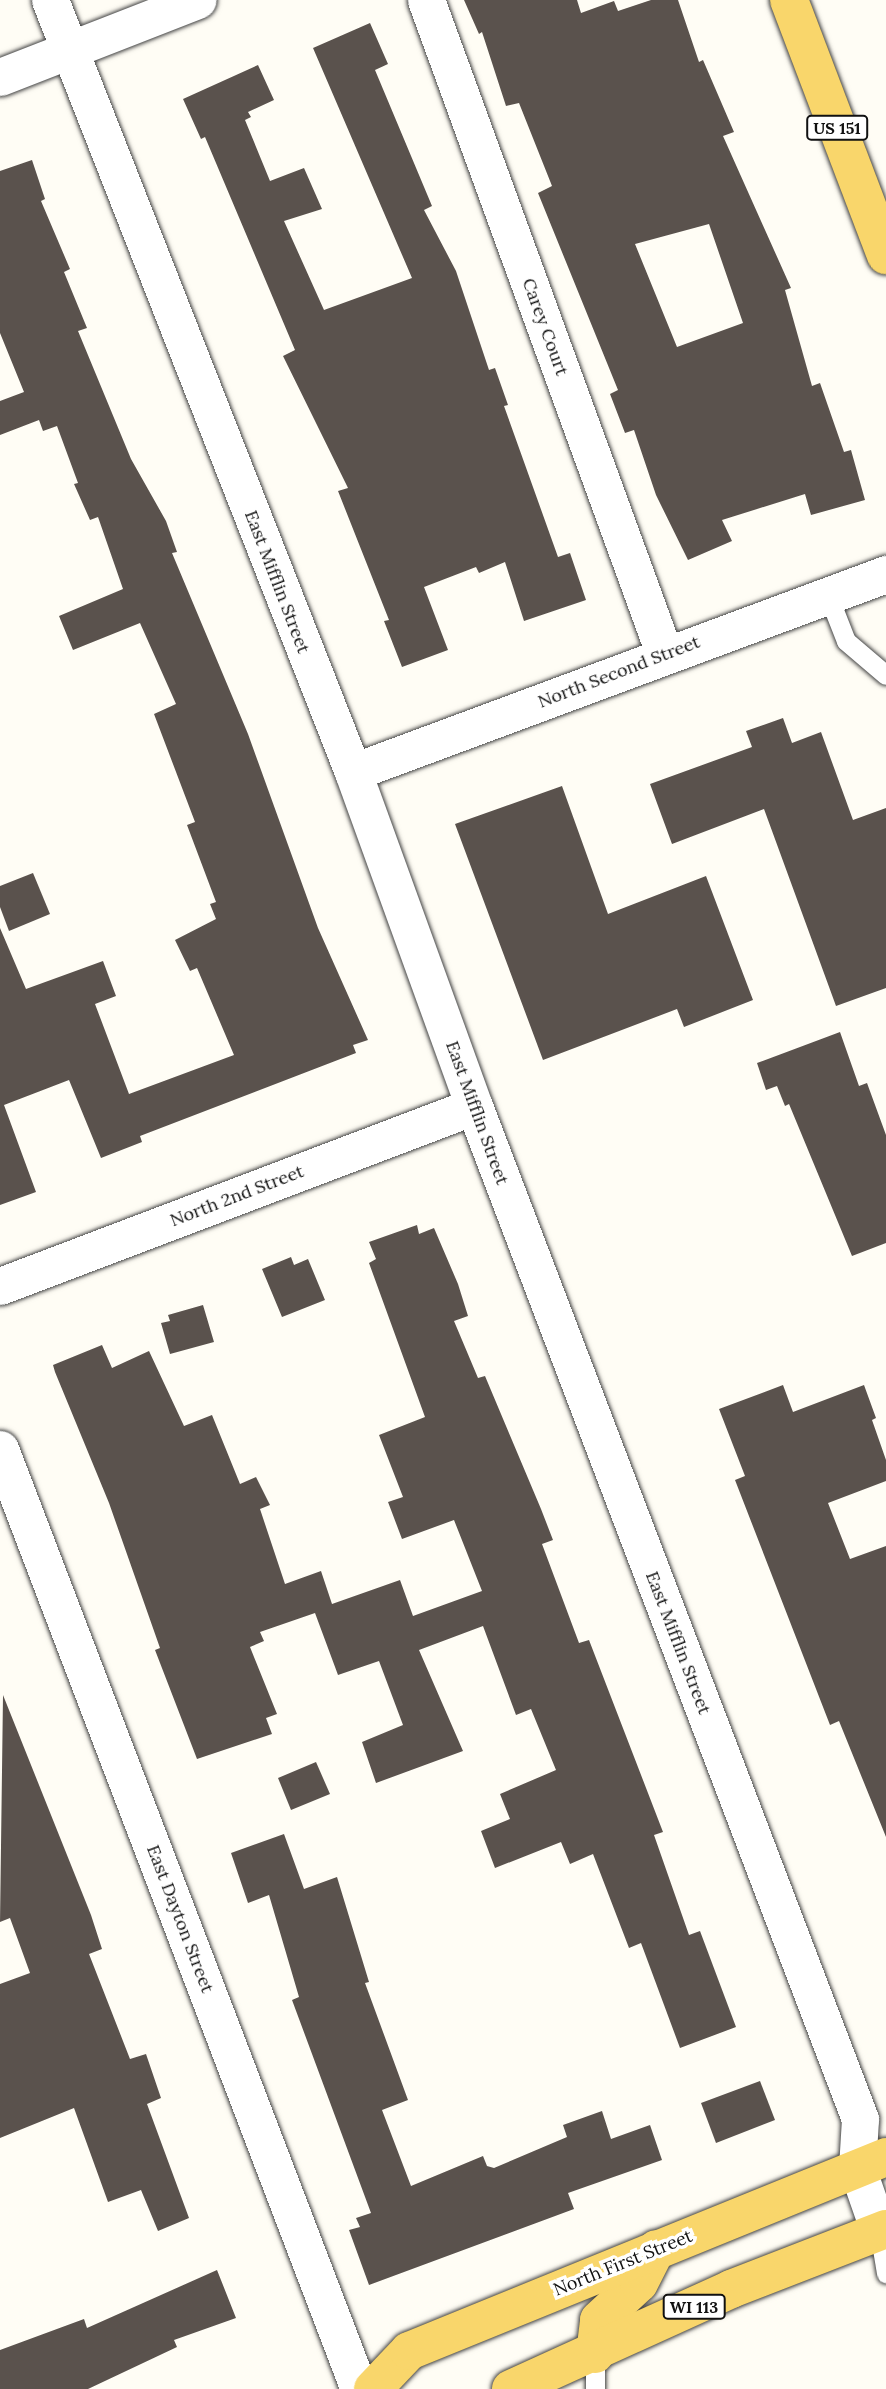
<!DOCTYPE html>
<html>
<head>
<meta charset="utf-8">
<style>
	body { margin:0 }
	#map { position:relative; width:886px; height:2389px; overflow:hidden; background:#fffdf5; font-family:Lora,serif }
	div>[style] { position:absolute }
	[style*='--x'] { left:calc(var(--x)*1px); top:calc(var(--y)*1px); width:calc(var(--w)*1px); rotate:calc(var(--a)*1deg) }
	.building>* { inset:0; background:#5a524d }
	.roads { filter:drop-shadow(0 0 2px #444) drop-shadow(0 0 2px #444) }
	.lane>* { height:19px; margin:-9.5px; padding:0 9.5px; transform-origin:9.5px; border-radius:9.5px; background:#fff }
	.street>* { height:37px; margin:-18.5px; padding:0 18.5px; transform-origin:18.5px; border-radius:18.5px; background:#fff }
	.primary>* { height:38px; margin:-19px; padding:0 19px; transform-origin:19px; border-radius:19px; background:#f9d66b }
	span { translate:-50% -50%; white-space:nowrap; text-align:center; line-height:1.15; -webkit-text-stroke:7px #fff; paint-order:stroke }
	.shield-label span { padding:2px 5px; background:#fff; border:2px solid; border-radius:5px; -webkit-text-stroke-width:0 }
	.shield-label { font-size:16px; color:#111; font-weight:700 }
	.street-label { font-size:18px; color:#111 }
</style>
</head>
<body>
<div id="map">
	<div class="building">
		<div style="clip-path:polygon(evenodd,464px 0,577px 0,581px 13px,614px 1px,618px 11px,651px 0,678px 0,699px 62px,703px 60px,734px 132px,723px 136px,791px 288px,785px 290px,812px 386px,820px 383px,844px 452px,851px 450px,865px 500px,811px 515px,805px 494px,722px 520px,732px 541px,688px 560px,656px 495px,634px 430px,625px 433px,610px 394px,618px 390px,538px 193px,552px 186px,519px 103px,506px 106px,482px 32px,479px 34px,464px 0,709px 224px,743px 323px,677px 347px,635px 244px,709px 224px)"></div>
		<div style="clip-path:polygon(370px 23px,388px 64px,375px 70px,432px 206px,424px 210px,456px 271px,489px 370px,495px 368px,508px 405px,504px 406px,558px 557px,570px 553px,586px 600px,524px 621px,505px 562px,479px 573px,476px 567px,424px 587px,448px 650px,402px 667px,384px 621px,389px 620px,338px 491px,348px 488px,283px 356px,295px 350px,205px 137px,201px 139px,183px 99px,258px 65px,274px 100px,248px 112px,251px 117px,245px 120px,270px 181px,304px 168px,322px 209px,284px 221px,324px 310px,412px 278px,313px 48px)"></div>
		<div style="clip-path:polygon(32px 160px,45px 199px,41px 201px,70px 269px,64px 272px,87px 328px,78px 331px,131px 459px,166px 521px,177px 552px,172px 553px,248px 734px,318px 928px,368px 1040px,353px 1045px,356px 1053px,140px 1136px,142px 1142px,101px 1158px,69px 1080px,4px 1105px,36px 1192px,0 1205px,0 928px,26px 989px,103px 961px,116px 996px,95px 1004px,129px 1094px,234px 1055px,197px 968px,190px 971px,175px 940px,216px 919px,210px 904px,216px 902px,187px 825px,195px 822px,154px 714px,176px 704px,140px 623px,73px 650px,59px 616px,123px 589px,98px 517px,90px 520px,74px 484px,78px 483px,57px 426px,43px 431px,39px 420px,0 435px,0 401px,24px 392px,0 333px,0 171px)"></div>
		<div style="clip-path:polygon(783px 718px,792px 743px,821px 732px,853px 820px,886px 808px,886px 988px,836px 1006px,764px 809px,672px 844px,650px 784px,752px 747px,746px 731px)"></div>
		<div style="clip-path:polygon(562px 786px,608px 914px,706px 876px,753px 1000px,684px 1027px,677px 1009px,543px 1060px,455px 824px)"></div>
		<div style="clip-path:polygon(33px 873px,50px 914px,9px 931px,0 907px,0 886px)"></div>
		<div style="clip-path:polygon(840px 1032px,859px 1086px,867px 1083px,886px 1135px,886px 1243px,852px 1256px,789px 1104px,785px 1106px,777px 1086px,766px 1090px,757px 1063px)"></div>
		<div style="clip-path:polygon(417px 1225px,419px 1234px,434px 1228px,458px 1284px,468px 1316px,454px 1321px,478px 1378px,485px 1376px,541px 1509px,553px 1540px,542px 1544px,579px 1643px,589px 1640px,663px 1832px,654px 1835px,689px 1935px,700px 1931px,736px 2027px,680px 2048px,641px 1943px,629px 1948px,593px 1854px,570px 1864px,561px 1842px,495px 1868px,481px 1831px,510px 1819px,500px 1794px,556px 1770px,531px 1709px,516px 1715px,483px 1626px,419px 1650px,463px 1751px,376px 1783px,362px 1742px,403px 1725px,379px 1661px,338px 1675px,315px 1613px,260px 1632px,264px 1641px,250px 1647px,277px 1714px,266px 1718px,272px 1734px,197px 1759px,155px 1650px,160px 1648px,109px 1503px,55px 1372px,53px 1365px,102px 1345px,112px 1368px,149px 1351px,184px 1426px,212px 1415px,240px 1484px,256px 1477px,270px 1505px,260px 1509px,285px 1584px,321px 1571px,332px 1604px,400px 1580px,413px 1616px,482px 1591px,454px 1520px,402px 1539px,388px 1502px,403px 1497px,379px 1435px,425px 1417px,369px 1263px,376px 1259px,369px 1242px)"></div>
		<div style="clip-path:polygon(291px 1257px,294px 1265px,308px 1259px,325px 1300px,282px 1317px,262px 1269px)"></div>
		<div style="clip-path:polygon(203px 1305px,214px 1342px,170px 1354px,161px 1323px,170px 1321px,168px 1315px)"></div>
		<div style="clip-path:polygon(783px 1385px,793px 1412px,864px 1385px,876px 1418px,872px 1420px,886px 1460px,886px 1481px,828px 1503px,850px 1559px,886px 1546px,886px 1837px,839px 1721px,830px 1725px,735px 1480px,745px 1476px,719px 1409px)"></div>
		<div style="clip-path:polygon(3px 1695px,91px 1915px,102px 1949px,89px 1954px,130px 2059px,146px 2054px,161px 2098px,147px 2104px,189px 2218px,158px 2231px,141px 2190px,108px 2202px,74px 2108px,0 2138px,0 1984px,30px 1973px,10px 1918px,0 1922px)"></div>
		<div style="clip-path:polygon(316px 1762px,330px 1794px,291px 1810px,278px 1778px)"></div>
		<div style="clip-path:polygon(284px 1834px,304px 1889px,337px 1877px,369px 1982px,365px 1983px,408px 2100px,382px 2110px,411px 2186px,483px 2156px,487px 2166px,494px 2168px,567px 2137px,563px 2125px,602px 2111px,611px 2139px,650px 2125px,662px 2160px,568px 2193px,574px 2209px,369px 2285px,349px 2230px,360px 2227px,356px 2218px,371px 2213px,292px 2000px,299px 1997px,269px 1895px,248px 1903px,231px 1853px)"></div>
		<div style="clip-path:polygon(760px 2081px,775px 2120px,716px 2143px,701px 2103px)"></div>
		<div style="clip-path:polygon(217px 2270px,236px 2318px,174px 2340px,177px 2347px,88px 2389px,0 2389px,0 2350px,84px 2319px,87px 2328px)"></div>
	</div>
	<div class="roads">
		<div class="lane">
			<div style="--x:828;--y:595;--w:49;--a:68.6"></div>
			<div style="--x:846;--y:641;--w:52;--a:40.4"></div>
			<div style="--x:879;--y:2231;--w:43;--a:80.5"></div>
			<div style="--x:595;--y:2354;--w:35;--a:90"></div>
		</div>
		<div class="street">
			<div style="--x:50;--y:0;--w:829;--a:68.57"></div>
			<div style="--x:353;--y:772;--w:355;--a:70.1"></div>
			<div style="--x:474;--y:1106;--w:1084;--a:69.14"></div>
			<div style="--x:860;--y:2119;--w:49;--a:93.5"></div>
			<div style="--x:857;--y:2168;--w:67;--a:70.8"></div>
			<div style="--x:426;--y:0;--w:695;--a:69.97"></div>
			<div style="--x:0;--y:77;--w:212;--a:-21.3"></div>
			<div style="--x:353;--y:772;--w:569;--a:-20.38"></div>
			<div style="--x:0;--y:1286;--w:507;--a:-20.79"></div>
			<div style="--x:0;--y:1449;--w:1006;--a:69.1"></div>
		</div>
		<div class="primary">
			<div style="--x:789;--y:0;--w:273;--a:69.2"></div>
			<div style="--x:595;--y:2354;--w:34;--a:-83"></div>
			<div style="--x:599;--y:2320;--w:54;--a:-42.8"></div>
			<div style="--x:639;--y:2283;--w:38;--a:-63"></div>
			<div style="--x:373;--y:2389;--w:52;--a:-46.5"></div>
			<div style="--x:409;--y:2351;--w:515;--a:-22.13"></div>
			<div style="--x:511;--y:2389;--w:242;--a:-24.4"></div>
			<div style="--x:731;--y:2289;--w:166;--a:-21.2"></div>
		</div>
	</div>
	<div class="shield-label">
		<span style="left:837px;top:128px">US 151</span>
		<span style="left:694px;top:2307px">WI 113</span>
	</div>
	<div class="street-label">
		<span style="left:545px;top:327px;rotate:70deg">Carey Court</span>
		<span style="left:277px;top:582px;rotate:69deg">East Mifflin Street</span>
		<span style="left:619px;top:672px;rotate:-21deg">North Second Street</span>
		<span style="left:477px;top:1113px;rotate:70deg">East Mifflin Street</span>
		<span style="left:237px;top:1196px;rotate:-21deg">North 2nd Street</span>
		<span style="left:678px;top:1643px;rotate:69deg">East Mifflin Street</span>
		<span style="left:180px;top:1919px;rotate:69deg">East Dayton Street</span>
		<span style="left:623px;top:2263px;rotate:-22deg">North First Street</span>
	</div>
</div>
</body>
</html>
